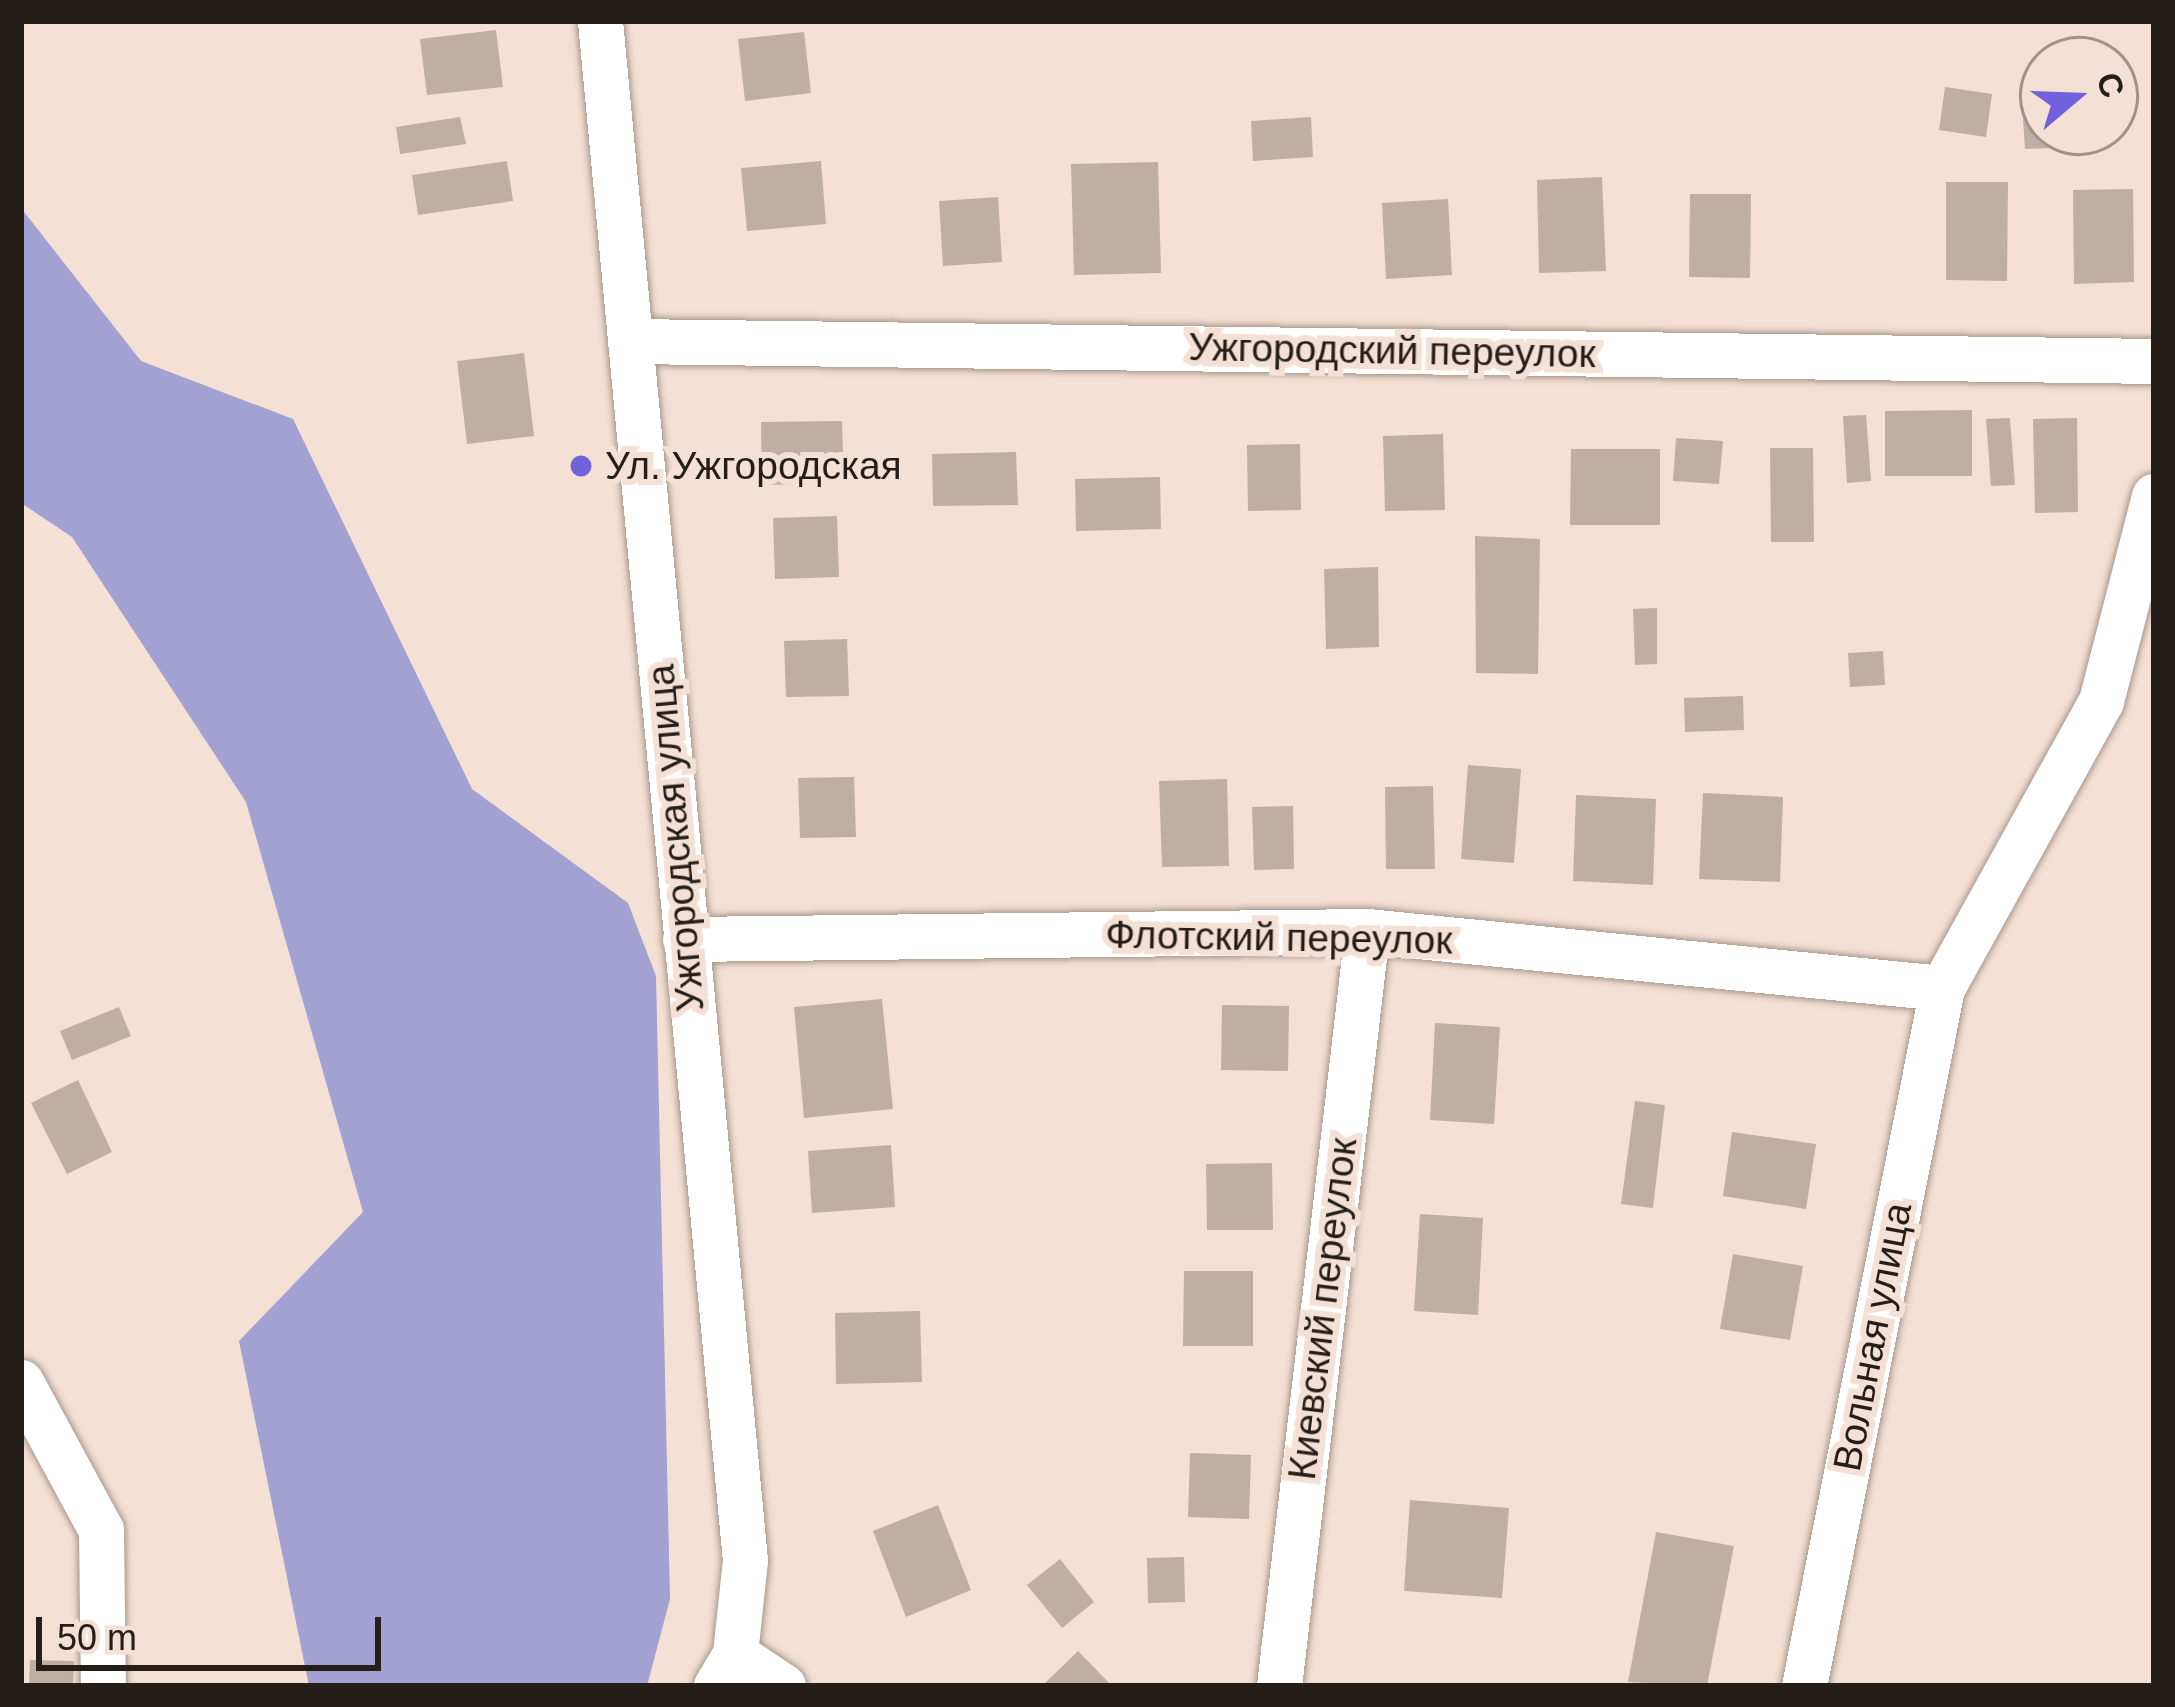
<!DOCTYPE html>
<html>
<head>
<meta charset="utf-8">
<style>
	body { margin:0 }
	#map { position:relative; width:2175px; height:1707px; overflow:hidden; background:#f4e0d4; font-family:Arial,sans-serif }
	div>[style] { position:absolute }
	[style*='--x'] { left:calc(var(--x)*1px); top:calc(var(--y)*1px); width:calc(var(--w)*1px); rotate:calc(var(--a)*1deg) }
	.water>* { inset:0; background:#a2a1d2 }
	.building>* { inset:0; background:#c0aea2 }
	.roads { filter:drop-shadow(0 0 3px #a9978c) drop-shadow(0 0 3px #a9978c) }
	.minor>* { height:45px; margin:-22.5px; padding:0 22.5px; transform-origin:22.5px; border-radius:22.5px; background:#fff }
	.dots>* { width:33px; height:33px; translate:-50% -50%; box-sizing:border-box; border:6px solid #f4e0d4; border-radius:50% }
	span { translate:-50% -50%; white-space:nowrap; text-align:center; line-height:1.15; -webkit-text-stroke:12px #f4e0d4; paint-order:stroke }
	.street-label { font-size:39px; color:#241d18 }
	.poi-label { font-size:39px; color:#241d18 }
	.left { translate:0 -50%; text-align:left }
	.frame { position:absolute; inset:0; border:24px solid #241d18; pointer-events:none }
	.north { position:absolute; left:2019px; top:36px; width:120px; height:120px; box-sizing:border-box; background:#f4e0d4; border:3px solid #a19289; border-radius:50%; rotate:71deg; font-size:33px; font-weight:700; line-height:48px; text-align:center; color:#241d18 }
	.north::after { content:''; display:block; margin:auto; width:42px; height:54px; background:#7161dc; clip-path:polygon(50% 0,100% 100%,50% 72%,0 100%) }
	.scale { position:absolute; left:36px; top:1617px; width:345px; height:54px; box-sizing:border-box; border:6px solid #241d18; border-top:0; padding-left:15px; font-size:36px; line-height:42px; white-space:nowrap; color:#241d18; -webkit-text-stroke:9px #f4e0d4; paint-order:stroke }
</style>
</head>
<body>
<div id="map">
	<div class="water">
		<div style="clip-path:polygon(21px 208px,141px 361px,293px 419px,472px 789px,628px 903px,656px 976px,670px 1599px,647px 1686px,309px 1686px,239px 1341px,363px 1212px,246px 802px,72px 537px,21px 503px)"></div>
	</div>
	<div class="building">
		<div style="clip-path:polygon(496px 30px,503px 87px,427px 95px,420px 39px)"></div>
		<div style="clip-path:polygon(804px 32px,811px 93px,745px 101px,738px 39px)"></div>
		<div style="clip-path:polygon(1945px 87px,1992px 94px,1986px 137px,1939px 130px)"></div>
		<div style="clip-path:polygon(460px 117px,466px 144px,400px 154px,396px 127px)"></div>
		<div style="clip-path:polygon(1311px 117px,1313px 157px,1253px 161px,1251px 121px)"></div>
		<div style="clip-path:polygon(2043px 118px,2043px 132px,2079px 132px,2080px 147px,2025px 149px,2023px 119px)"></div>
		<div style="clip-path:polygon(507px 161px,513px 201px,418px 215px,412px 175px)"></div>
		<div style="clip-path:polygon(821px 161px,826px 224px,747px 231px,741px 168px)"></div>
		<div style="clip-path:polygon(1158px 162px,1161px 273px,1074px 275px,1071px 164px)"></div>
		<div style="clip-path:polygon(1602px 177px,1606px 271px,1539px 273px,1537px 180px)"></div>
		<div style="clip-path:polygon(1946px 182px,2008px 182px,2007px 281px,1946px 280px)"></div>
		<div style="clip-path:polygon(2133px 189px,2134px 282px,2074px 284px,2073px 190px)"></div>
		<div style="clip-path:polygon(1690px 194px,1751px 194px,1750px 278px,1689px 277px)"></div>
		<div style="clip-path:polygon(998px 197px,1002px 262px,943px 266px,939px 201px)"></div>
		<div style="clip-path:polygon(1448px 199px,1452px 275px,1386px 279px,1382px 203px)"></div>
		<div style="clip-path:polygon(524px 353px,534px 436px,467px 444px,457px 361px)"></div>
		<div style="clip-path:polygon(1972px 410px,1972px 476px,1885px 476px,1885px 411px)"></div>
		<div style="clip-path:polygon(1866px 415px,1871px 481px,1847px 483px,1843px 416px)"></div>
		<div style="clip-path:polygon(2010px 418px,2015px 485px,1991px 486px,1986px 419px)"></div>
		<div style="clip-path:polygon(2077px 418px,2078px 512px,2035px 513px,2033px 419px)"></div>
		<div style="clip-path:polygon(842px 421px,844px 483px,762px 485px,761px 422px)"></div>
		<div style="clip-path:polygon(1443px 434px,1445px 510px,1385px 511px,1383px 436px)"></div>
		<div style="clip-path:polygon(1676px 438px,1723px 441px,1719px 484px,1673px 481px)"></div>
		<div style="clip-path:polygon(1300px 444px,1301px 510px,1248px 511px,1247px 445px)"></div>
		<div style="clip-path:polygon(1770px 448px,1813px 448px,1814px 542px,1771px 542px)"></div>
		<div style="clip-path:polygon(1571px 449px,1660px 449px,1660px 525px,1570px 525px)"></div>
		<div style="clip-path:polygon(1016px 452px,1018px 505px,933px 506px,932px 454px)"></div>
		<div style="clip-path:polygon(1160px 477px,1161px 529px,1076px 531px,1075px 479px)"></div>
		<div style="clip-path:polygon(837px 516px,839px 577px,775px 579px,773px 518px)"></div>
		<div style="clip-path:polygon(1475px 536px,1540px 539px,1538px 674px,1476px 673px)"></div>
		<div style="clip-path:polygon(1378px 567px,1379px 647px,1326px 649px,1324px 569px)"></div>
		<div style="clip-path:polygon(1657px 608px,1657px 664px,1635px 665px,1633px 609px)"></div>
		<div style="clip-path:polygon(847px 639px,849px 696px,786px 697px,784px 641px)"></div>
		<div style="clip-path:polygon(1883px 651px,1885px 685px,1850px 687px,1848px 653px)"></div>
		<div style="clip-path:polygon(1743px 696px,1744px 730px,1685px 732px,1684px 698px)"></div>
		<div style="clip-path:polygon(1468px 765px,1521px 769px,1514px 863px,1461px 859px)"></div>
		<div style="clip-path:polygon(854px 777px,856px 837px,800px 838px,798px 778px)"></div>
		<div style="clip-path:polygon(1227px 779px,1229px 866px,1162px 867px,1159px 781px)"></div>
		<div style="clip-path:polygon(1433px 786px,1435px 869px,1386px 869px,1385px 787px)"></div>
		<div style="clip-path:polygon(1703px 793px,1783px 797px,1780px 882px,1699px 879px)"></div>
		<div style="clip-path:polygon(1576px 795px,1656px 799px,1653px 885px,1573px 881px)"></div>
		<div style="clip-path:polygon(1293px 806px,1294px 869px,1254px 870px,1252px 807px)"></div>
		<div style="clip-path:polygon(882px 999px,893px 1109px,804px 1118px,794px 1007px)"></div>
		<div style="clip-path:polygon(1222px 1005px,1289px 1006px,1288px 1071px,1221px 1070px)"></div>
		<div style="clip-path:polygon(119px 1007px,131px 1036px,72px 1060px,60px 1031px)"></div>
		<div style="clip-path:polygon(1435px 1023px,1500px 1027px,1494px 1124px,1430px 1120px)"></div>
		<div style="clip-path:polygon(78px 1080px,112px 1152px,67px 1174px,31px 1103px)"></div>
		<div style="clip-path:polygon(1635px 1101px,1665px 1105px,1653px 1208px,1621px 1204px)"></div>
		<div style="clip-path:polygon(1732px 1132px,1816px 1144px,1806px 1209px,1723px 1196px)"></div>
		<div style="clip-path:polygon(891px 1145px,895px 1207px,812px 1213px,808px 1151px)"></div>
		<div style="clip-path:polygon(1272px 1163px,1273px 1230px,1207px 1230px,1206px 1164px)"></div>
		<div style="clip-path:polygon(1420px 1214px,1483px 1218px,1478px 1315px,1414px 1311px)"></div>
		<div style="clip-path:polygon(1733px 1254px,1803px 1266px,1790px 1340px,1720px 1329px)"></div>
		<div style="clip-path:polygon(1184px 1271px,1253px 1271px,1253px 1346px,1183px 1346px)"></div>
		<div style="clip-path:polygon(920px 1311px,922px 1382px,836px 1384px,835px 1313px)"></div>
		<div style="clip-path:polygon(1190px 1453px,1251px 1455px,1249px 1519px,1188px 1517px)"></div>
		<div style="clip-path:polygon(1410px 1500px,1509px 1508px,1502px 1598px,1404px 1591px)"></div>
		<div style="clip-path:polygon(938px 1505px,971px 1590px,906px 1617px,873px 1531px)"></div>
		<div style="clip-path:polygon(1656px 1532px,1734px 1546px,1707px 1686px,1628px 1682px)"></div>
		<div style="clip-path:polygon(1184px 1557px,1185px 1602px,1148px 1603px,1147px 1558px)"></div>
		<div style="clip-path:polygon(1060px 1559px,1094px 1602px,1062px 1628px,1027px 1585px)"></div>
		<div style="clip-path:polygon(1078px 1651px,1112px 1686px,1042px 1686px)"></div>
		<div style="clip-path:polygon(30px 1660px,74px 1661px,73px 1686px,29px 1686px)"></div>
	</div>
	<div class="roads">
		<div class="minor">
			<div style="--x:600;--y:21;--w:1546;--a:84.62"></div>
			<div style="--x:745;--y:1560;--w:95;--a:96.1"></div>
			<div style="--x:735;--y:1654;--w:37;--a:121"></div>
			<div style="--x:630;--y:341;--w:1524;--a:0.75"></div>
			<div style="--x:685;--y:939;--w:682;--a:-0.67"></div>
			<div style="--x:1367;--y:931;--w:578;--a:5.66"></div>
			<div style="--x:21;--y:1382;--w:168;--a:61.6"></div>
			<div style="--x:101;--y:1530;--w:156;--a:89.3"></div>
			<div style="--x:735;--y:1654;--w:58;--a:33.7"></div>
			<div style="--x:1279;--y:1686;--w:760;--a:-83.35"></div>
			<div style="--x:1804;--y:1686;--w:712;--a:-78.82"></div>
			<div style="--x:1942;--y:988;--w:328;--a:-61"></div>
			<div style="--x:2101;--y:701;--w:212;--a:-75.5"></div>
		</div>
	</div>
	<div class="dots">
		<div style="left:581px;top:466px;background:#7161dc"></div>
	</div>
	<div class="street-label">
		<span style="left:1392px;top:351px;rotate:1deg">Ужгородский переулок</span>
		<span style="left:676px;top:838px;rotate:-95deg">Ужгородская улица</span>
		<span style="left:1279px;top:938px;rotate:1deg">Флотский переулок</span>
		<span style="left:1323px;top:1309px;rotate:-83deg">Киевский переулок</span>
		<span style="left:1873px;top:1337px;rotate:-79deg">Вольная улица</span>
	</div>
	<div class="poi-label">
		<span class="left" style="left:605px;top:466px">Ул. Ужгородская</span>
	</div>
	<div class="frame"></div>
	<div class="north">С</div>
	<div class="scale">50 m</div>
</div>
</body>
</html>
